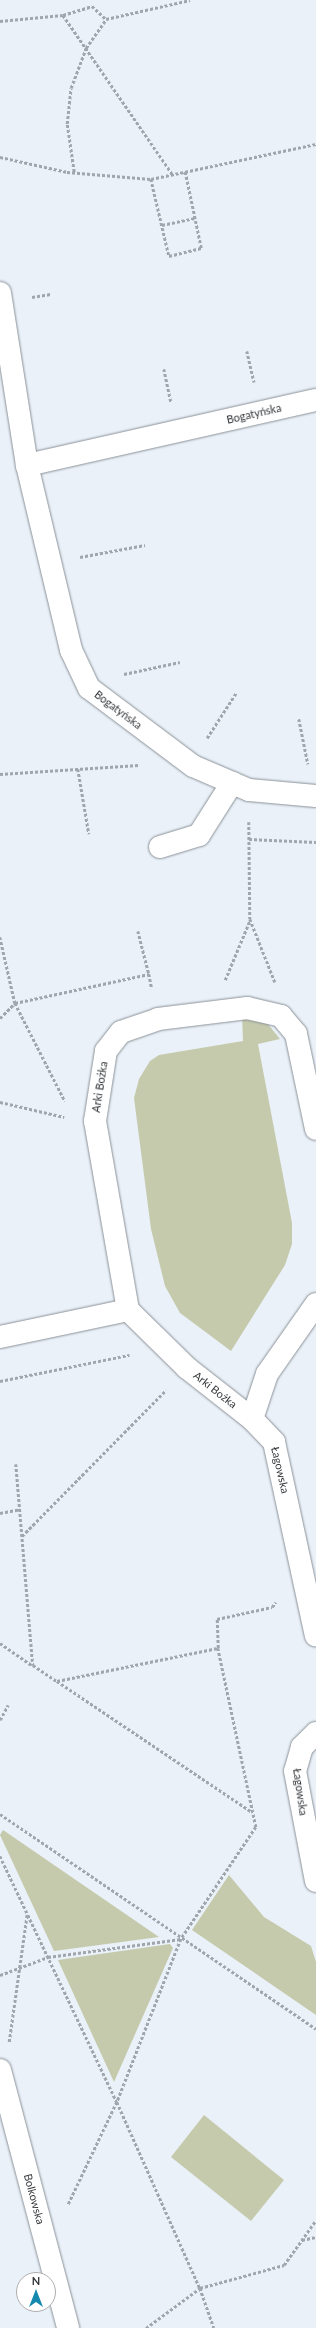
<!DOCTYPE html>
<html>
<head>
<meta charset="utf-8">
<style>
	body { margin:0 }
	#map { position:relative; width:316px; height:2328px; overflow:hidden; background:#eaf1f8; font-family:Lato,sans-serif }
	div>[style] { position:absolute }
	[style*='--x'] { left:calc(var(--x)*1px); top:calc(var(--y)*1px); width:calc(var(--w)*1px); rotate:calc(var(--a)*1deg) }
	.green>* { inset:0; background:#c5caac }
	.path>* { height:2.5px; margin-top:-1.25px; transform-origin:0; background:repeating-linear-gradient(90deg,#a0a6ab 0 3px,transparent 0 5px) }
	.roads { filter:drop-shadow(0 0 1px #8b9198) drop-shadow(0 0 1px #8b9198) }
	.minor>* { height:22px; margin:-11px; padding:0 11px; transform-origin:11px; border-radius:11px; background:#fff }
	span { translate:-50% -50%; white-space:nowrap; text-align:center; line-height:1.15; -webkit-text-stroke:4px #fff; paint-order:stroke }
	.street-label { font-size:11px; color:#323538 }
	.north { position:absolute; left:16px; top:2272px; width:40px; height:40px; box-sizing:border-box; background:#fff; border:1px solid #adaeaf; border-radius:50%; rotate:0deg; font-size:11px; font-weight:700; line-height:16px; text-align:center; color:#323538 }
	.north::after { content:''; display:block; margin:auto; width:14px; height:18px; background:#1689ae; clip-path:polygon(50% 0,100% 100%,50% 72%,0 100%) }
</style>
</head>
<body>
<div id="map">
	<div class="green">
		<div style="clip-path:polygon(242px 1016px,267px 1023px,280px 1039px,258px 1044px,292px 1223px,292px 1244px,285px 1265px,231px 1351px,180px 1313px,165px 1286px,151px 1229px,134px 1098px,139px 1079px,150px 1061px,159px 1055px,243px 1041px)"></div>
		<div style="clip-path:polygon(3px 1830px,159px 1937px,54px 1951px,0 1835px)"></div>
		<div style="clip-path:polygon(229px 1875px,264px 1917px,311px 1946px,316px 1962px,316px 2015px,192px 1930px)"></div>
		<div style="clip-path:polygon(170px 1944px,173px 1948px,114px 2082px,58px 1960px)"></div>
		<div style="clip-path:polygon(204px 2115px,284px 2180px,251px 2221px,171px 2157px)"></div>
	</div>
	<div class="path">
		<div style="--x:63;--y:15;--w:30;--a:-17"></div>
		<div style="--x:92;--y:6;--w:19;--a:43"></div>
		<div style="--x:106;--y:19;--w:86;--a:-12.7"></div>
		<div style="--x:0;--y:21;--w:63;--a:-5.4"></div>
		<div style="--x:63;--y:15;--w:194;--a:55.5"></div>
		<div style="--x:0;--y:157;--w:69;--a:12.6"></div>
		<div style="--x:67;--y:172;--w:84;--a:4.8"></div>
		<div style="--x:151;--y:179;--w:169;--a:-12"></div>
		<div style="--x:74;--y:172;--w:49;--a:-98.3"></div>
		<div style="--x:67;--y:124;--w:36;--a:-84"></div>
		<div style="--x:71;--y:88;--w:43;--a:-69.4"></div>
		<div style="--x:86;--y:48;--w:35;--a:-55"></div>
		<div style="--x:151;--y:179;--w:79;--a:76.8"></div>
		<div style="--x:169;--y:256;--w:33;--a:-14"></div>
		<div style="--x:201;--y:248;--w:78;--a:-101.9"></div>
		<div style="--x:162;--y:225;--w:33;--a:-12"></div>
		<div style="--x:32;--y:297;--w:19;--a:-9"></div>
		<div style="--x:247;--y:351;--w:32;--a:77"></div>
		<div style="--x:164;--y:369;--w:34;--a:78"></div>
		<div style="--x:80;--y:557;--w:66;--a:-10.5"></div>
		<div style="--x:124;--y:674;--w:57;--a:-12.1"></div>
		<div style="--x:299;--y:719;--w:46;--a:78.7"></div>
		<div style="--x:207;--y:738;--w:54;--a:-57.2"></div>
		<div style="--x:78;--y:769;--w:66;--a:80.4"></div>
		<div style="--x:0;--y:774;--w:139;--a:-3.7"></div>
		<div style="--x:249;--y:822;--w:97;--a:89.4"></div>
		<div style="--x:250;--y:919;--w:68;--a:68.4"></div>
		<div style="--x:249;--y:839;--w:67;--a:2.6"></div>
		<div style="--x:138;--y:931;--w:44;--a:75.7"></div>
		<div style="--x:0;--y:937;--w:68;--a:77.2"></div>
		<div style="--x:15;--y:1003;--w:110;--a:63"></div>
		<div style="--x:225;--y:980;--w:65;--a:-67.4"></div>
		<div style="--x:0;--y:1018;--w:21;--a:-45"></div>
		<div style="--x:15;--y:1003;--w:137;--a:-12.2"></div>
		<div style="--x:149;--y:974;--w:15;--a:79"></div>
		<div style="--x:0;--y:1102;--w:66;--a:13.2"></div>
		<div style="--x:0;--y:1381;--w:132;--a:-11.4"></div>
		<div style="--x:16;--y:1464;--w:202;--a:85.2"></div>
		<div style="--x:33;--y:1665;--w:29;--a:34"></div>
		<div style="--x:57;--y:1681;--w:164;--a:-11.6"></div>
		<div style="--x:218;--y:1648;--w:183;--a:78"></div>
		<div style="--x:256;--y:1827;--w:135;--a:123.8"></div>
		<div style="--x:181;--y:1939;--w:175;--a:111.4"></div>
		<div style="--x:117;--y:2102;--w:114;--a:115.4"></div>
		<div style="--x:0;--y:1513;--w:20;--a:-11"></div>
		<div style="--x:22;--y:1536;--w:205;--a:-45.4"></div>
		<div style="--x:0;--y:1643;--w:39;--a:35"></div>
		<div style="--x:218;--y:1648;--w:29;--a:-92"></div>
		<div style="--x:217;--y:1619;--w:56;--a:-12.3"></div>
		<div style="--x:272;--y:1607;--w:6;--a:-51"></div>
		<div style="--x:57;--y:1681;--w:235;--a:33.9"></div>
		<div style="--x:0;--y:1720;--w:17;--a:-62"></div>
		<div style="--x:0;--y:1814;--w:382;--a:34.2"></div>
		<div style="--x:0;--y:1856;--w:272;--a:64.6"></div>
		<div style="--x:117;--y:2102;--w:204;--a:66"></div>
		<div style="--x:200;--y:2288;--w:42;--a:70.7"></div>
		<div style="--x:0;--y:1975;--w:51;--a:-20.6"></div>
		<div style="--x:48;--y:1957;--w:134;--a:-7.7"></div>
		<div style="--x:9;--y:2042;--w:129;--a:-82"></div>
		<div style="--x:302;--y:2240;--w:14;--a:-12"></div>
		<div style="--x:146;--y:2328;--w:67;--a:-36.5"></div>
		<div style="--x:200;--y:2288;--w:87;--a:-15.3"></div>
		<div style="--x:284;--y:2265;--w:55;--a:-54.6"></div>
	</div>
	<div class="roads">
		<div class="minor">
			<div style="--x:0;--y:293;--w:174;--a:81.1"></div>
			<div style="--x:27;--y:465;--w:190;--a:76.6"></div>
			<div style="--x:71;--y:650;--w:42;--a:64.7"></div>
			<div style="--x:89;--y:688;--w:130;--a:36.9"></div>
			<div style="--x:193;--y:766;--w:61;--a:23.2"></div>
			<div style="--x:249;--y:790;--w:67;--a:5.1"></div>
			<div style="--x:27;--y:465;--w:296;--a:-12.7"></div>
			<div style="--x:160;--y:847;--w:41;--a:-17.1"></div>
			<div style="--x:199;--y:835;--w:62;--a:-57.6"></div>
			<div style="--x:316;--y:1304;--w:85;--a:125"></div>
			<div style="--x:267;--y:1374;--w:47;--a:108.4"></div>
			<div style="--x:252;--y:1419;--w:32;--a:46"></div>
			<div style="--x:274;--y:1442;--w:198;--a:77.8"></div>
			<div style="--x:128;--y:1310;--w:192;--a:-99.9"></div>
			<div style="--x:95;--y:1121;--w:71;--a:-81.1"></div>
			<div style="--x:106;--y:1051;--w:24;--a:-52"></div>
			<div style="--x:121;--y:1032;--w:39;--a:-19"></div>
			<div style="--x:158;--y:1019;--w:90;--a:-7"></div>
			<div style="--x:247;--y:1008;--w:35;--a:13"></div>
			<div style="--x:281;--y:1016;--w:23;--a:50"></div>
			<div style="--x:296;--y:1034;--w:97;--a:78.1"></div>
			<div style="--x:0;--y:1337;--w:131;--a:-11.9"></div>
			<div style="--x:128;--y:1310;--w:83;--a:44.5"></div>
			<div style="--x:187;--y:1368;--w:83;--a:38.1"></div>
			<div style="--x:316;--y:1733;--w:20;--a:135"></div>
			<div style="--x:302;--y:1747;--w:25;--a:106"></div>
			<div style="--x:295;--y:1771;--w:112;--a:79.2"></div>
			<div style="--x:0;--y:2070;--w:267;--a:75.2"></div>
		</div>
	</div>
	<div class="street-label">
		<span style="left:254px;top:414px;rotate:-13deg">Bogatyńska</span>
		<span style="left:118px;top:710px;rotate:37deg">Bogatyńska</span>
		<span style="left:100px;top:1087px;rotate:-81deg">Arki Bożka</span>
		<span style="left:215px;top:1390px;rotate:38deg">Arki Bożka</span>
		<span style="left:280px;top:1470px;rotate:77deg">Łagowska</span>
		<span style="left:300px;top:1792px;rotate:82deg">Łagowska</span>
		<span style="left:34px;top:2199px;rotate:75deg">Bolkowska</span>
	</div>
	<div class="north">N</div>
</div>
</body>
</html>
